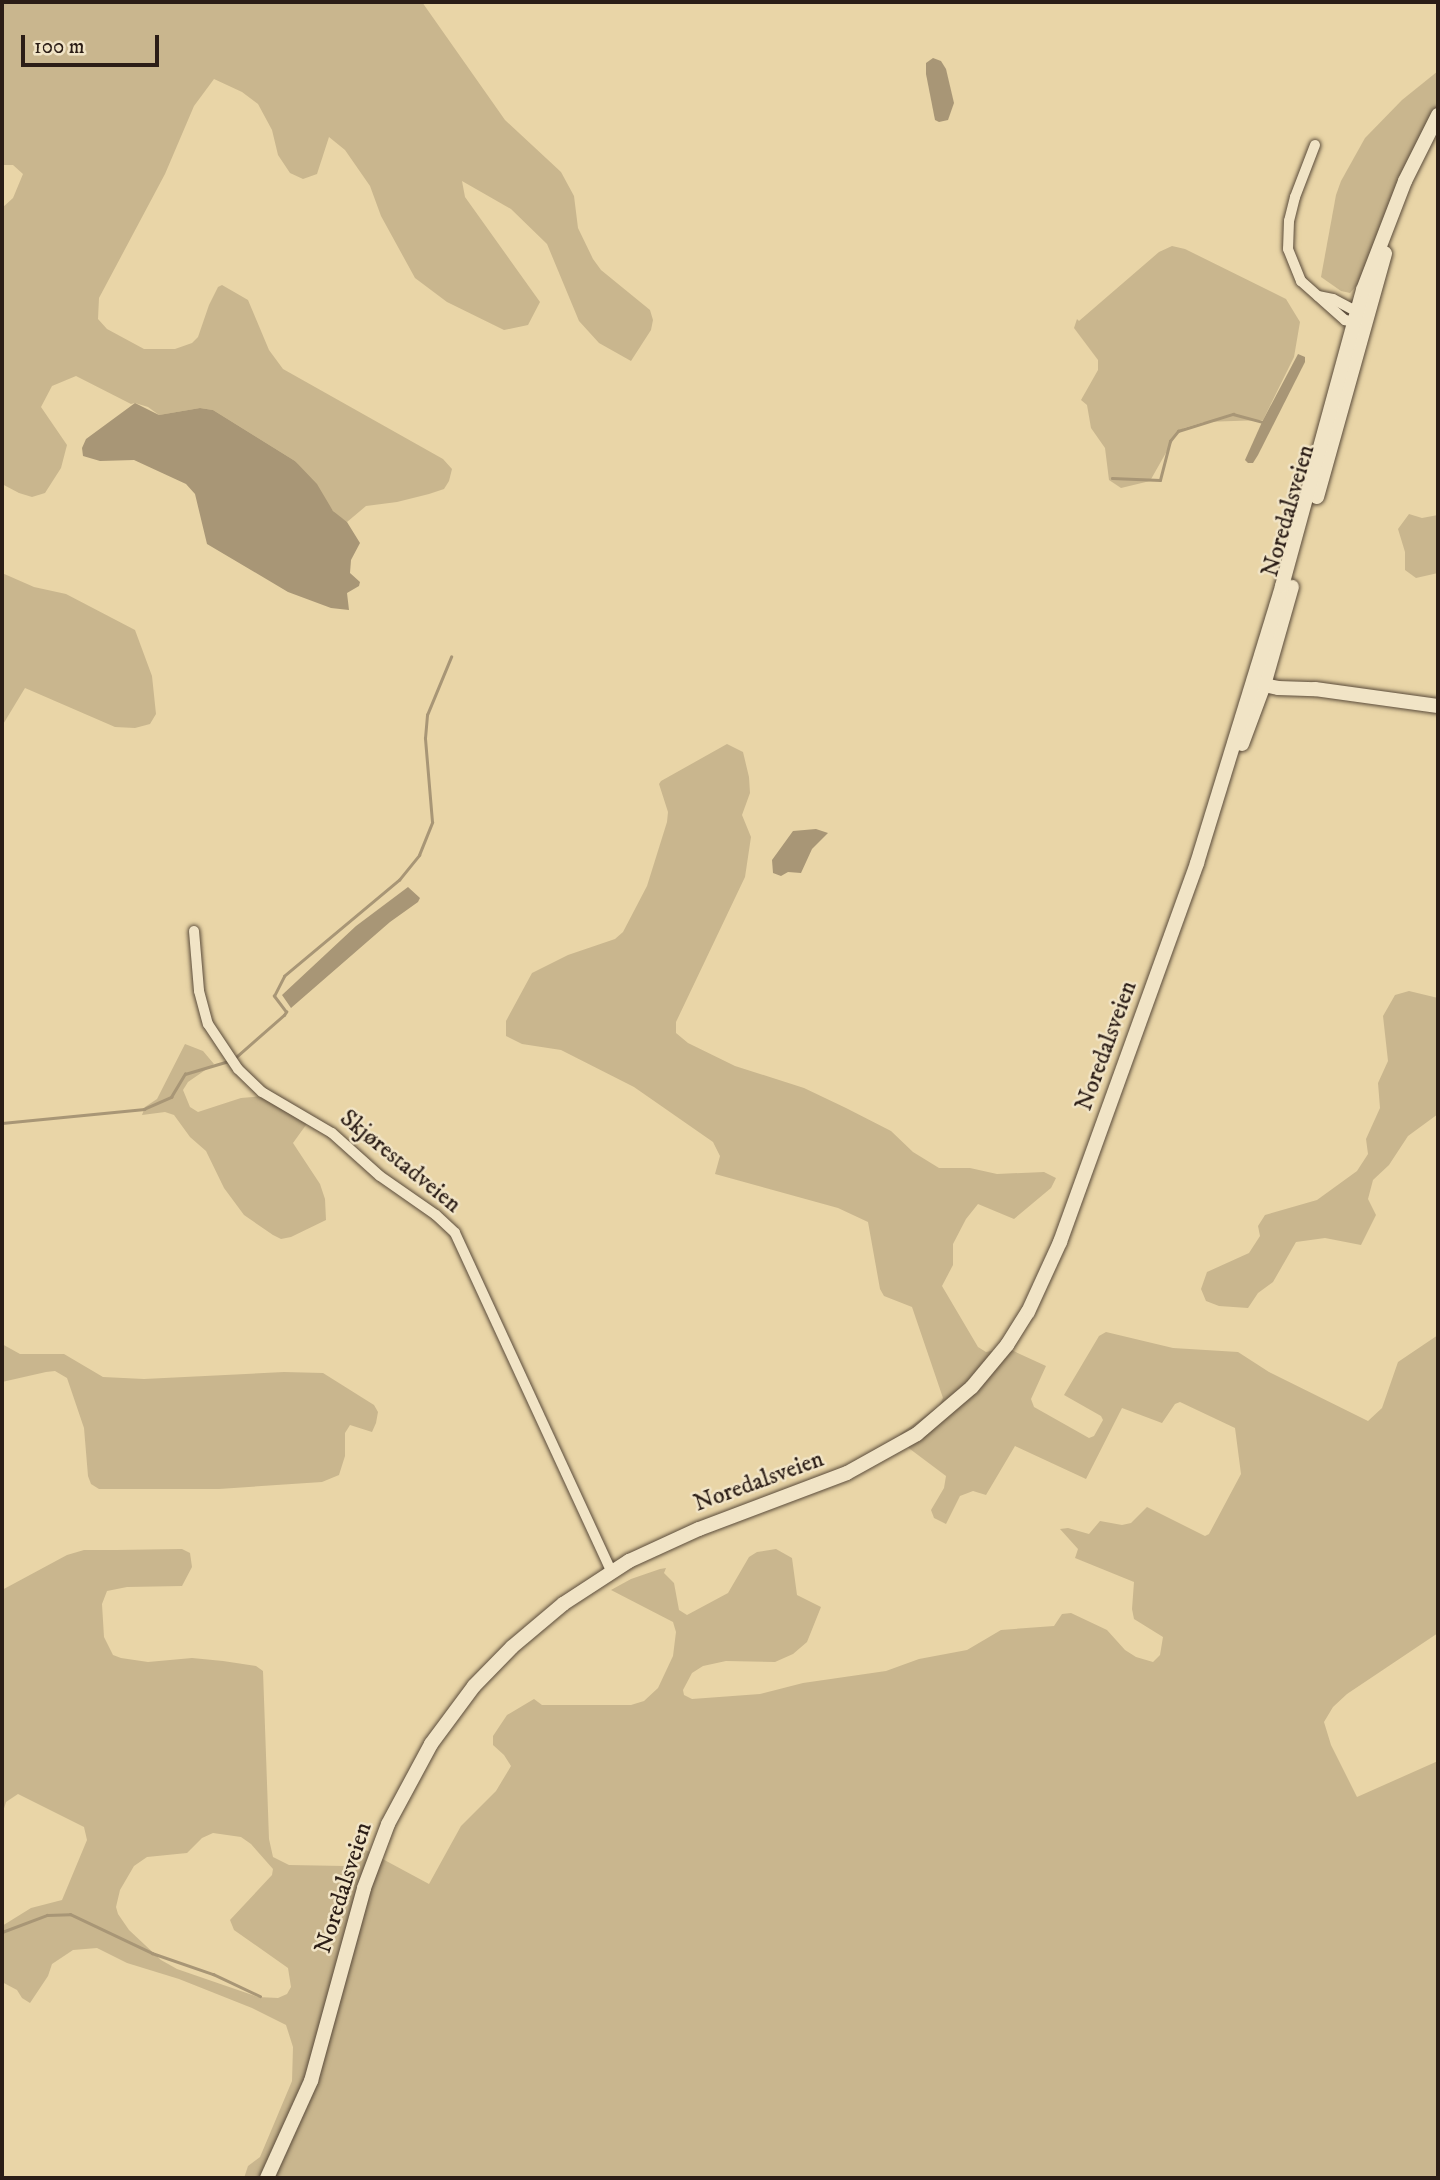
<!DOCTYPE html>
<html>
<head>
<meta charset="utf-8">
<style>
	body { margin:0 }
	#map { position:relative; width:1440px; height:2180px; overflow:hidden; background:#e9d5a7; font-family:"IM FELL DW Pica",serif }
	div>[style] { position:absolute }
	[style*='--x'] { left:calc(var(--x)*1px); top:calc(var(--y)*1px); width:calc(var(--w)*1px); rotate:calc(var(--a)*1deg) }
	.green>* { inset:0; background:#c9b68e }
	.water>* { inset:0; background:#a89676 }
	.stream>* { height:2.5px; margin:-1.25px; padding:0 1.25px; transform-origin:1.25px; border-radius:1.25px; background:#a89676 }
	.roads { filter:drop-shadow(0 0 2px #5a4b3a) drop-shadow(0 0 2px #5a4b3a) }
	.minor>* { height:10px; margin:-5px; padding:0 5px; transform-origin:5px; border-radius:5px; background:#f1e4c6 }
	.secondary>* { height:14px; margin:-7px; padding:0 7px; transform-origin:7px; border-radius:7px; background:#f1e4c6 }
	span { translate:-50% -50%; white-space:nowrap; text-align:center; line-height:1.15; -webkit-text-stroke:5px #f1e4c6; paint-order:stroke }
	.street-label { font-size:24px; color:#2b1d16 }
	.frame { position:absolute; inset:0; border:4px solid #2b1d16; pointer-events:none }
	.scale { position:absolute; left:21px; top:35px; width:138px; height:32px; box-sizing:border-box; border:4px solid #2b1d16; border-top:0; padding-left:9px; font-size:21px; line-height:24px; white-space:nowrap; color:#2b1d16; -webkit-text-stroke:5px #f1e4c6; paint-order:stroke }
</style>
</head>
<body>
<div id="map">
	<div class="green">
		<div style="clip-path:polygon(2px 2px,422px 2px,505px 120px,561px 172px,574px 196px,578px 228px,593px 259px,601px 270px,650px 310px,653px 320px,651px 330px,631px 361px,599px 343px,579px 321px,547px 244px,511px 209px,462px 181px,465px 197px,540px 302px,528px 325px,504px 330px,447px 302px,415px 278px,381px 216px,370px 186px,345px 150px,329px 137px,317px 174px,303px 179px,290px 173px,278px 155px,272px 130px,258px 104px,242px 92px,214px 79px,194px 106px,165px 174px,99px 298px,98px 319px,107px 329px,144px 349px,175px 349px,192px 343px,198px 337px,209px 305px,218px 287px,222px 285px,248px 300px,269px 350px,283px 369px,443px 459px,452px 469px,449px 481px,444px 489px,429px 494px,397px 502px,366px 506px,347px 522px,336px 515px,295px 461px,213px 410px,200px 408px,159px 415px,148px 407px,135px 403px,131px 404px,76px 376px,52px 386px,41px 407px,67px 445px,61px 468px,45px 493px,32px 497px,19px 493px,2px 484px,2px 208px,13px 198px,23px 174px,13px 165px,2px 165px)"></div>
		<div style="clip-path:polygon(1438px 71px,1438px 107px,1360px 282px,1350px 293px,1341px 291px,1321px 277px,1336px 195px,1341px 181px,1365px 138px,1402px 100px)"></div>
		<div style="clip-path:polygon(1172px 246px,1185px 249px,1286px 299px,1300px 322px,1294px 357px,1263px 420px,1204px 422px,1184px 428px,1176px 435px,1150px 481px,1121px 488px,1109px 480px,1105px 448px,1091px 428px,1087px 405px,1081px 400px,1098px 370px,1098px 360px,1074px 328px,1077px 319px,1079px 321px,1159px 252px)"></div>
		<div style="clip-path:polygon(1409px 514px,1422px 518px,1438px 515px,1438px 573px,1416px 578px,1405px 570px,1405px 552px,1398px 529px)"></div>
		<div style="clip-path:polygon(2px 573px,34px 587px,66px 594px,135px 630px,152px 676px,156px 714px,150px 724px,135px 728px,115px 727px,25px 688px,2px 726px)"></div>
		<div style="clip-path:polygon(evenodd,727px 744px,743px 752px,749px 777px,750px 793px,742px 815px,751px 837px,745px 877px,676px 1022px,676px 1033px,688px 1043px,735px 1066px,804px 1088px,846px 1108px,891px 1131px,913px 1152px,939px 1168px,970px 1168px,997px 1174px,1044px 1172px,1056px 1178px,1051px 1188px,1014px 1219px,978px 1204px,966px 1219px,953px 1244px,953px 1265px,942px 1286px,978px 1347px,986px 1352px,1007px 1348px,1046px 1366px,1031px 1399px,1034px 1407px,1089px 1438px,1094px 1436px,1103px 1420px,1101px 1416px,1064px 1395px,1099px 1336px,1106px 1332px,1173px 1348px,1238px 1352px,1269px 1372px,1368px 1421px,1382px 1408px,1398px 1362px,1438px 1335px,1438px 1633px,1347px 1694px,1333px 1707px,1324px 1722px,1331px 1745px,1357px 1797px,1438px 1761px,1438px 2178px,244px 2178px,248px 2166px,260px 2157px,292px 2081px,293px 2047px,286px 2025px,252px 2008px,179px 1979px,127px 1963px,97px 1948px,73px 1950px,52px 1964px,48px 1976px,30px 2003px,22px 1998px,17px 1990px,2px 1982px,2px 1926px,31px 1908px,62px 1900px,87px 1840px,84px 1827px,18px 1794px,6px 1802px,2px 1815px,2px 1590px,67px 1555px,84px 1550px,116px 1550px,182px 1549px,190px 1553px,192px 1567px,182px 1586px,127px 1587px,107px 1591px,102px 1604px,104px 1637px,113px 1655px,121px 1658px,148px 1662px,192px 1658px,223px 1661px,256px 1666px,263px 1671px,269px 1839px,273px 1857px,289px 1865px,345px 1866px,357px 1860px,364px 1849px,429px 1884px,461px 1826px,496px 1791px,511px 1766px,504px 1755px,493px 1745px,493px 1736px,507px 1715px,534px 1699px,542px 1705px,631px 1705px,644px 1701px,658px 1688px,673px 1656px,676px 1632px,673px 1622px,611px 1590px,631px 1579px,660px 1569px,666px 1568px,664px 1573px,674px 1583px,679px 1610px,687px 1615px,728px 1593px,749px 1557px,757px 1552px,776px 1549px,792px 1558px,797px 1595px,821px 1607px,807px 1642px,793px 1654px,775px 1662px,726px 1661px,703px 1666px,692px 1673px,683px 1690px,684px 1695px,692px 1699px,760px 1694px,803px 1683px,886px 1671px,919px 1659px,967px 1650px,1001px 1630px,1054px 1626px,1062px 1614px,1071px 1613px,1107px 1630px,1125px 1650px,1136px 1657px,1153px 1662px,1160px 1655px,1163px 1637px,1134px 1619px,1132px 1609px,1134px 1582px,1075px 1558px,1078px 1549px,1060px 1529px,1068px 1528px,1089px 1534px,1100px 1521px,1122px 1525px,1131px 1523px,1147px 1507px,1205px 1536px,1209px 1534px,1241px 1474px,1235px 1428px,1180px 1402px,1175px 1404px,1162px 1423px,1122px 1408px,1086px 1479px,1015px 1446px,986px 1495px,973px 1491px,960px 1496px,946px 1524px,934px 1518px,931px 1510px,944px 1488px,946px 1476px,906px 1446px,900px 1434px,939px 1406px,943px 1398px,912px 1307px,884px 1296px,880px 1289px,868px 1222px,838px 1208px,715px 1174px,720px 1156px,713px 1142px,634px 1087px,561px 1050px,522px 1044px,506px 1036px,506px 1021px,532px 973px,568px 955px,615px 939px,623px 932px,647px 886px,667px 822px,668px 812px,659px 784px,661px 781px,727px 744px,213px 1833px,241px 1837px,251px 1844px,273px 1869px,272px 1875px,230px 1920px,234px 1930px,288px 1968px,291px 1987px,287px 1994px,278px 1998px,258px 1997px,177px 1969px,161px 1960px,129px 1930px,118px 1914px,116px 1907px,120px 1890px,134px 1866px,147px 1857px,187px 1853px,202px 1838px,213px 1833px)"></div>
		<div style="clip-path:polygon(1409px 991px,1438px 998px,1438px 1114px,1408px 1136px,1389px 1165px,1373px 1180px,1368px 1199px,1376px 1215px,1361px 1245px,1325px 1238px,1296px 1242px,1273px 1282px,1258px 1293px,1248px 1308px,1219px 1306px,1206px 1301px,1201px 1289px,1207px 1272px,1249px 1253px,1260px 1236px,1258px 1226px,1265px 1215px,1317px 1200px,1357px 1171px,1368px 1154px,1366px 1139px,1380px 1108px,1378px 1083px,1388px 1061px,1383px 1016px,1395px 995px)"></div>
		<div style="clip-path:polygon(185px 1044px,203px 1051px,214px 1064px,188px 1082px,183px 1090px,190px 1107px,198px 1112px,241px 1098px,264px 1096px,311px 1118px,293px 1143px,320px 1184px,325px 1199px,326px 1220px,291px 1237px,281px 1239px,273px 1235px,244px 1215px,224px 1188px,206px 1151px,190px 1137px,174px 1115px,165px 1112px,142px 1115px,145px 1107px,157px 1099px)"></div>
		<div style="clip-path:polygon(2px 1344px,20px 1354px,64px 1354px,103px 1377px,144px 1379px,284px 1372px,323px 1373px,374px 1405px,378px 1412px,376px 1423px,372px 1432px,350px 1425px,345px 1433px,345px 1456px,339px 1475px,322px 1482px,219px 1489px,99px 1489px,91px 1484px,88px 1476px,84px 1428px,67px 1378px,55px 1371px,46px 1372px,2px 1382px)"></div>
	</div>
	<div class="water">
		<div style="clip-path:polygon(933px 58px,941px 61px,946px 69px,954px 103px,948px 120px,939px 122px,935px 120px,926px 74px,926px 63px)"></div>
		<div style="clip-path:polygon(1298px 354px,1305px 357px,1305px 362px,1258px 455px,1253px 463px,1248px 463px,1245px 460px,1262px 422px)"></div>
		<div style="clip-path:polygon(135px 403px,159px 415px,200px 408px,213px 410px,295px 461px,317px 484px,333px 511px,347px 522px,360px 543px,351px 560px,350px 573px,360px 582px,359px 586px,347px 593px,349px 610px,331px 608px,288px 592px,207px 544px,195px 494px,186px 484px,134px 460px,100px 461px,83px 456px,82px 448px,86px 439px)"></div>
		<div style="clip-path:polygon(816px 829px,828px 833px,812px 849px,801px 873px,788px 872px,781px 876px,773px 873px,772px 860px,793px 831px)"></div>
		<div style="clip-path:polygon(408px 887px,420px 898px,418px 902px,390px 922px,291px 1008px,282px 995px,356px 926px)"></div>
	</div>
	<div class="stream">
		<div style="--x:1112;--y:478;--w:48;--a:2.4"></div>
		<div style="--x:1160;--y:480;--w:40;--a:-75.6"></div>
		<div style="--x:1170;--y:441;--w:13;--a:-51"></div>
		<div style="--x:1178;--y:431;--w:58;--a:-17.2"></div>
		<div style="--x:1233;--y:414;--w:30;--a:15"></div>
		<div style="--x:235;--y:1058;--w:65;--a:-41.3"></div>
		<div style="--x:284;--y:1015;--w:4;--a:-56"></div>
		<div style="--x:286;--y:1012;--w:20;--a:-127"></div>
		<div style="--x:274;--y:996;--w:22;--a:-63"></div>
		<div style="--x:284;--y:976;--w:150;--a:-39.9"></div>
		<div style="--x:399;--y:880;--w:32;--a:-51"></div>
		<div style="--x:419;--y:855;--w:35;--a:-68"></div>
		<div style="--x:432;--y:822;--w:84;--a:-94.8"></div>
		<div style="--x:425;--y:738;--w:23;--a:-85"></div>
		<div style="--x:427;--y:715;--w:63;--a:-67.5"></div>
		<div style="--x:2;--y:1123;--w:143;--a:-5.6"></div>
		<div style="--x:144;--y:1109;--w:30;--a:-24"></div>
		<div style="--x:171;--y:1097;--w:27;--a:-59"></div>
		<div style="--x:185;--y:1074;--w:46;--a:-16.5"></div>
		<div style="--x:2;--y:1932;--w:48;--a:-20.7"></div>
		<div style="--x:47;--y:1915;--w:23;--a:-2"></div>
		<div style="--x:70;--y:1914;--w:91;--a:25.4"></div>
		<div style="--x:152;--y:1953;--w:65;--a:19"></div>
		<div style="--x:213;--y:1974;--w:52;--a:25.1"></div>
	</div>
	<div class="roads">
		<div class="minor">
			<div style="--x:1315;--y:145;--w:56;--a:111"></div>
			<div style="--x:1295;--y:197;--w:25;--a:104"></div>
			<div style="--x:1289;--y:221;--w:28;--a:92"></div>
			<div style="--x:1288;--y:249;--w:35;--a:68"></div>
			<div style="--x:1301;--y:281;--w:59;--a:41.6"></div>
			<div style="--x:1345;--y:320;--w:16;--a:11"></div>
			<div style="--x:1318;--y:296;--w:15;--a:11"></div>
			<div style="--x:1333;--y:299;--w:32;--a:28"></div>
			<div style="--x:194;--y:931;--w:60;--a:85.2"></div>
			<div style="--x:199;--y:991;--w:34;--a:75"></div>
			<div style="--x:208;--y:1024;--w:54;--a:56.3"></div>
			<div style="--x:238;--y:1069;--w:33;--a:44"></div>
			<div style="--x:262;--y:1092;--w:81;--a:30.4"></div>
			<div style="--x:332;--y:1133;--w:64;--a:41.9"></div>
			<div style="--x:380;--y:1176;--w:68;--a:34.9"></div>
			<div style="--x:436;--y:1215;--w:26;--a:43"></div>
			<div style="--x:455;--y:1233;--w:372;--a:65.2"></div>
		</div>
		<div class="secondary">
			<div style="--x:1317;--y:497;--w:253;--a:-74.4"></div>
			<div style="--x:1258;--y:679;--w:8;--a:45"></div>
			<div style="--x:1264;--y:685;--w:14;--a:12"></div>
			<div style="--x:1278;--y:688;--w:37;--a:2"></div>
			<div style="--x:1315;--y:689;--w:124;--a:7.9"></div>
			<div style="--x:1242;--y:744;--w:63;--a:-69.6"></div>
			<div style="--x:1264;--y:685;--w:102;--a:-74.1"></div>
			<div style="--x:267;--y:2178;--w:107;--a:-65.6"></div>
			<div style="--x:311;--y:2081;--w:200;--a:-74.6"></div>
			<div style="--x:364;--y:1888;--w:68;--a:-69.4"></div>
			<div style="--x:388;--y:1824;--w:91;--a:-61.7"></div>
			<div style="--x:431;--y:1744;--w:72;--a:-53.4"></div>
			<div style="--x:474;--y:1686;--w:54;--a:-45.7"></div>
			<div style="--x:512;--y:1647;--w:67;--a:-40.1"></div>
			<div style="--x:563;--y:1604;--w:79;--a:-33.1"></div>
			<div style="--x:629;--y:1561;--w:77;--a:-24.6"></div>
			<div style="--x:699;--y:1529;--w:158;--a:-20.7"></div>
			<div style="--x:847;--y:1473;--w:80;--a:-29.1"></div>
			<div style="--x:917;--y:1434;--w:72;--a:-40.5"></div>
			<div style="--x:972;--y:1387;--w:55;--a:-50.2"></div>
			<div style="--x:1007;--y:1345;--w:39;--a:-58"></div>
			<div style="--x:1028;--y:1312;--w:77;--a:-65.4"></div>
			<div style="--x:1060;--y:1242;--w:403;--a:-70.1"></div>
			<div style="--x:1197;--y:863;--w:290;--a:-72.9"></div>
			<div style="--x:1282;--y:586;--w:307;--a:-74.7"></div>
			<div style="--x:1363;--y:290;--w:117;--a:-68.9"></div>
			<div style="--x:1405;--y:181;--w:74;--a:-63.4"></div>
		</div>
	</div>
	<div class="street-label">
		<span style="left:1289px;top:511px;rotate:-74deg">Noredalsveien</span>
		<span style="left:1107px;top:1046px;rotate:-70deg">Noredalsveien</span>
		<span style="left:400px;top:1162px;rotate:39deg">Skjørestadveien</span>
		<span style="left:759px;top:1482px;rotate:-20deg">Noredalsveien</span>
		<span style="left:344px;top:1888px;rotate:-72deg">Noredalsveien</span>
	</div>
	<div class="frame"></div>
	<div class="scale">100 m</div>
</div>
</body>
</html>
